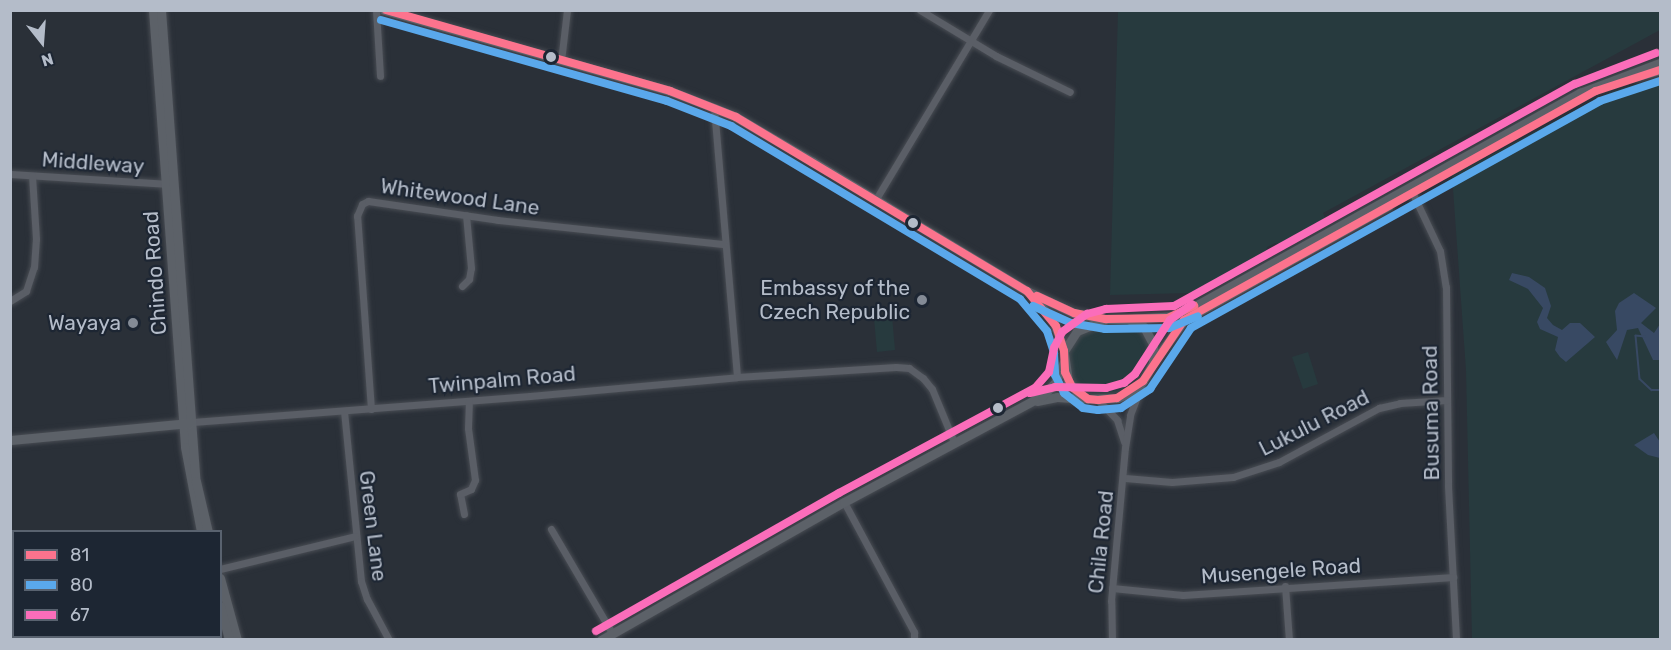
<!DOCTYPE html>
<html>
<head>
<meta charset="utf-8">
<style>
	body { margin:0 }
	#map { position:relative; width:1671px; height:650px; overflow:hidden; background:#2a3038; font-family:Rubik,sans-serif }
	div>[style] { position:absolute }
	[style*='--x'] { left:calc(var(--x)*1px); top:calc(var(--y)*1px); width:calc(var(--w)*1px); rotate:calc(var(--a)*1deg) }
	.green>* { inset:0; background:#273a3e }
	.water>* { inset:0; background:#384963 }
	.stream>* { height:1.5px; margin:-0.75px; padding:0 0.75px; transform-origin:0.75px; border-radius:0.75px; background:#384963 }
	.roads { filter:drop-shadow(0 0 2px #484c53) drop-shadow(0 0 2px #484c53) }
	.minor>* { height:7px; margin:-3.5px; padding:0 3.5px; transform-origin:3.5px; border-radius:3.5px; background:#5a5e66 }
	.major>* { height:9px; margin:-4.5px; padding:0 4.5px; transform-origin:4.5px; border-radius:4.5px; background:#5c6168 }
	.bus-1>* { height:8px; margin:-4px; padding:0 4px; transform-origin:4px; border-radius:4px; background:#fc738d }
	.bus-2>* { height:8px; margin:-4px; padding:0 4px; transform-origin:4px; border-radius:4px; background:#5aa8eb }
	.bus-3>* { height:8px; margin:-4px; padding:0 4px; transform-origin:4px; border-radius:4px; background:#fb6dba }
	.dots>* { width:16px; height:16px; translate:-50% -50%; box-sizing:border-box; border:3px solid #1d2633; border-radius:50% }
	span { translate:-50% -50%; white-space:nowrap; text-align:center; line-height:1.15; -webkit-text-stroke:4.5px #1d2633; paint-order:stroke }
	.street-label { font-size:21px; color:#b4bcc9 }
	.poi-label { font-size:21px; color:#b4bcc9 }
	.right { translate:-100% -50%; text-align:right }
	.frame { position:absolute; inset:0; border:12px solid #b4bcc9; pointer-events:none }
	.legend { position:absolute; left:12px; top:530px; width:210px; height:108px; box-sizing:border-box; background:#1d2633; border:2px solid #59626f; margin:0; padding:8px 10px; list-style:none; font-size:18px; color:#b4bcc9 }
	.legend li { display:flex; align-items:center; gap:12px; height:30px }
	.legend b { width:30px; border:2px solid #59626f }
	.north { position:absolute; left:12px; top:12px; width:60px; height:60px; -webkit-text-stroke:4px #1d2633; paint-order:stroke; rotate:163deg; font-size:16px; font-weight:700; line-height:24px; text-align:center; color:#b4bcc9 }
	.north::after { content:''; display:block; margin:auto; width:21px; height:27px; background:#b4bcc9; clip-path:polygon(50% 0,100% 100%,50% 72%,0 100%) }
</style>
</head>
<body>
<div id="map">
	<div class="green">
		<div style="clip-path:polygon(1118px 11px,1660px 10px,1660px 30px,1323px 213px,1325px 218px,1280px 244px,1275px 243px,1267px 247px,1266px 252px,1190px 293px,1110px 295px)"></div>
		<div style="clip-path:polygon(1660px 77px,1660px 639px,1472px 639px,1466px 370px,1452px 175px,1612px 91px)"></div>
		<div style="clip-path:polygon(892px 316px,895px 350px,877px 352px,874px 318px)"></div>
		<div style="clip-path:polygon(1121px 322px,1142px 329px,1149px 349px,1145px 366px,1130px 383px,1120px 391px,1107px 396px,1088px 394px,1080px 390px,1068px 374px,1068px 355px,1071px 347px,1082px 333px,1105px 324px)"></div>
		<div style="clip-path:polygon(1308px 352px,1318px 384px,1303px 389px,1292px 357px)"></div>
	</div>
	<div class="water">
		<div style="clip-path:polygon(1512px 273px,1529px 277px,1545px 288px,1551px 306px,1547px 318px,1553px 325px,1562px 330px,1570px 323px,1580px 323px,1595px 337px,1566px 362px,1560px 357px,1555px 350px,1558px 337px,1540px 329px,1537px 322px,1543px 308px,1528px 289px,1509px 280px)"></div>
		<div style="clip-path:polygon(1634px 293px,1656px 308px,1641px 323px,1654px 333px,1660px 324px,1660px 360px,1653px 360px,1638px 328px,1627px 330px,1617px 360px,1606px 342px,1617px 330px,1615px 311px,1619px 303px)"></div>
		<div style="clip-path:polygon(1654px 433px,1660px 442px,1660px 458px,1648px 455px,1634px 445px)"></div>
	</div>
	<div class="stream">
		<div style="--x:1645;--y:337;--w:9;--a:-174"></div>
		<div style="--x:1636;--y:336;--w:43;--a:84.7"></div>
		<div style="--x:1640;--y:379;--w:16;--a:43"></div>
		<div style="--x:1652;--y:390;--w:8;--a:0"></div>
	</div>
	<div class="roads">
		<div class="minor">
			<div style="--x:376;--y:10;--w:66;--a:86.5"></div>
			<div style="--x:920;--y:10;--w:89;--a:31.2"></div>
			<div style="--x:996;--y:56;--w:82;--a:25.9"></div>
			<div style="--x:561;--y:61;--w:51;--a:-83.3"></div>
			<div style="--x:714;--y:108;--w:270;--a:85.1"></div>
			<div style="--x:10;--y:174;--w:160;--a:3.6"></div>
			<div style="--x:1412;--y:192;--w:65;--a:64.6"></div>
			<div style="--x:1440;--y:251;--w:36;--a:81"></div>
			<div style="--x:1446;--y:287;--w:199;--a:89.4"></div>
			<div style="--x:1448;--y:486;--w:154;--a:87"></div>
			<div style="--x:876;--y:199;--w:220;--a:-59.1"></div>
			<div style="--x:462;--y:286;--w:10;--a:-45"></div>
			<div style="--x:469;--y:279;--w:11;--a:-80"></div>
			<div style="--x:471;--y:268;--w:53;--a:-95.4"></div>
			<div style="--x:10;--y:301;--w:19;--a:-32"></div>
			<div style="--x:26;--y:291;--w:25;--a:-72"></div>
			<div style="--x:34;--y:267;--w:28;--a:-86"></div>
			<div style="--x:36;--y:239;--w:63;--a:-93.6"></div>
			<div style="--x:1098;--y:400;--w:28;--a:46"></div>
			<div style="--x:1117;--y:420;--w:23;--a:72"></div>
			<div style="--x:371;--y:409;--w:194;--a:-94.1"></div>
			<div style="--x:357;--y:216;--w:13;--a:-67"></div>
			<div style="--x:362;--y:204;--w:7;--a:-27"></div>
			<div style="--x:368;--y:201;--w:131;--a:8.3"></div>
			<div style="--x:498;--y:220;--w:227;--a:6.1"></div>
			<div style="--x:344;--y:411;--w:171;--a:84.3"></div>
			<div style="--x:361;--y:581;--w:19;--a:72"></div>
			<div style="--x:367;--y:599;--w:47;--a:61.8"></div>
			<div style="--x:193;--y:422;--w:338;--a:-4.4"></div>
			<div style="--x:530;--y:396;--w:208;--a:-5.2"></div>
			<div style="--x:737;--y:377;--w:159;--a:-3.6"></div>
			<div style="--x:896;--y:367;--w:13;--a:4"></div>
			<div style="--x:909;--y:368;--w:17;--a:36"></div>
			<div style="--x:923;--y:378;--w:14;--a:51"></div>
			<div style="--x:932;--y:389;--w:57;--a:67.5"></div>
			<div style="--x:1125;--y:478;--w:47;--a:4.9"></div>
			<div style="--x:1172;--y:482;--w:61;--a:-4.7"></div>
			<div style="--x:1233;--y:477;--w:48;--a:-18.1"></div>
			<div style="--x:1279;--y:462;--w:114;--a:-28.4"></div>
			<div style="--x:1379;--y:408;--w:22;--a:-13"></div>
			<div style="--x:1400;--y:403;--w:47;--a:-3.7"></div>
			<div style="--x:844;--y:502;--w:148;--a:61.7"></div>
			<div style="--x:914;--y:632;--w:8;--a:90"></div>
			<div style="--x:464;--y:514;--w:20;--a:-101"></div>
			<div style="--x:460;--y:494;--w:12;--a:-24"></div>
			<div style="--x:471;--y:489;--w:10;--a:-66"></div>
			<div style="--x:475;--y:480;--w:52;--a:-97.7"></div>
			<div style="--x:468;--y:428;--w:27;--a:-88"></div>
			<div style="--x:551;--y:529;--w:121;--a:59.6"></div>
			<div style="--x:220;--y:569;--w:139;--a:-13.7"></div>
			<div style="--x:1285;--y:586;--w:54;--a:85.8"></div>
			<div style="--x:1112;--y:588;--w:71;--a:5.6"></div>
			<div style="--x:1183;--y:595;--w:271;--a:-3.8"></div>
			<div style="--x:1112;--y:640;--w:39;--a:-91"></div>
			<div style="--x:1111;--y:601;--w:154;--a:-84.8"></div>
			<div style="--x:1125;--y:448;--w:33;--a:-81"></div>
			<div style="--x:1130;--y:415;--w:33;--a:-69"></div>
		</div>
		<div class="major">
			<div style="--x:153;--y:10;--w:438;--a:85.8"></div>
			<div style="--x:185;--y:447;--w:86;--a:79.3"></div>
			<div style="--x:161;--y:10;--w:472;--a:85.8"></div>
			<div style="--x:196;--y:481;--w:52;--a:76.8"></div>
			<div style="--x:384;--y:10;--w:297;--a:15.8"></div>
			<div style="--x:670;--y:91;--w:47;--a:21.1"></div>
			<div style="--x:714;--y:108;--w:24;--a:22"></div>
			<div style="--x:736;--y:117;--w:89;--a:30.3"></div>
			<div style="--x:813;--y:162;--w:250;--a:31.1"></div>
			<div style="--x:1027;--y:291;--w:52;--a:25.1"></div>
			<div style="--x:1074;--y:313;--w:33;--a:11"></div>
			<div style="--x:1637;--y:76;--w:24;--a:-15"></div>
			<div style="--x:1033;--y:297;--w:30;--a:49"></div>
			<div style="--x:1053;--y:320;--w:33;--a:70"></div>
			<div style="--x:1106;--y:319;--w:22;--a:0"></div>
			<div style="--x:1128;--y:319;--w:18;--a:27"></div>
			<div style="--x:1144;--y:327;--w:19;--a:62"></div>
			<div style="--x:1153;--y:344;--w:19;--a:90"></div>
			<div style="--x:1153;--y:363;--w:21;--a:119"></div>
			<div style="--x:1143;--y:381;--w:18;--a:139"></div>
			<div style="--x:1129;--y:393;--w:13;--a:157"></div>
			<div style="--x:1117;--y:398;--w:29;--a:178"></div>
			<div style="--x:1088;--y:399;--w:12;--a:-149"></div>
			<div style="--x:1078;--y:393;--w:16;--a:-130"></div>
			<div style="--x:1068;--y:381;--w:30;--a:-98"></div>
			<div style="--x:1064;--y:351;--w:24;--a:-57"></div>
			<div style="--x:1077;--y:331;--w:31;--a:-22"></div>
			<div style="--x:1128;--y:319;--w:49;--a:-3.5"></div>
			<div style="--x:1177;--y:316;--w:461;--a:-29"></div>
			<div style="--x:1580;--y:93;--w:85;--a:-20.6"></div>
			<div style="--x:1153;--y:363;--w:53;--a:-54.2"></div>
			<div style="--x:1184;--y:320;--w:234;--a:-29.2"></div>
			<div style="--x:1037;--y:401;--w:20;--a:-11"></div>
			<div style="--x:1057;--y:397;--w:26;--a:4"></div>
			<div style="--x:10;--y:440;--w:181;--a:-5.4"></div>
			<div style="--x:220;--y:578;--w:64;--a:74.7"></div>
			<div style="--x:220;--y:606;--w:35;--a:75"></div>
			<div style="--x:601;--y:640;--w:279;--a:-29.6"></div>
			<div style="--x:844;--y:502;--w:225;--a:-28.2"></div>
			<div style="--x:1042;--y:396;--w:18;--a:-45"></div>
			<div style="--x:1055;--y:383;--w:23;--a:-67"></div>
		</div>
	</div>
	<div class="bus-1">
		<div style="--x:386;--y:10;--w:295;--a:15.9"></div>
		<div style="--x:670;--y:91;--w:71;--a:21.5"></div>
		<div style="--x:736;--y:117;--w:339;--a:30.9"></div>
		<div style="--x:1027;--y:291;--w:45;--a:50.4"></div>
		<div style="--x:1056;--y:326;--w:26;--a:72"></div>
		<div style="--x:1064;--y:351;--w:21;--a:87"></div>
		<div style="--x:1065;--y:372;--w:17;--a:65"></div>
		<div style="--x:1072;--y:387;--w:20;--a:37"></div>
		<div style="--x:1088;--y:399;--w:10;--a:6"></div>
		<div style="--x:1098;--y:400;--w:19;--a:-6"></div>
		<div style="--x:1117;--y:398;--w:31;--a:-33"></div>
		<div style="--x:1143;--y:381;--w:73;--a:-56.1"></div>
		<div style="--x:1184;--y:320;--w:471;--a:-29.1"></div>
		<div style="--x:1596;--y:91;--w:67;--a:-18.2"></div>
		<div style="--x:1037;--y:296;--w:41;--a:24.7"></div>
		<div style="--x:1074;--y:313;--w:33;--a:11"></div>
		<div style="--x:1106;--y:319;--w:62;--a:-0.9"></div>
		<div style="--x:1168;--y:318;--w:29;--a:-25"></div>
	</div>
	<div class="bus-2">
		<div style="--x:381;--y:20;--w:297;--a:15.8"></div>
		<div style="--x:667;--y:101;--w:69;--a:21.3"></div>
		<div style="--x:731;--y:126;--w:337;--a:30.9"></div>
		<div style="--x:1020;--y:299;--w:42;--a:49.8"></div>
		<div style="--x:1047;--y:331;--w:23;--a:72"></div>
		<div style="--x:1054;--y:353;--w:22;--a:87"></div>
		<div style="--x:1055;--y:375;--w:20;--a:63"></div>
		<div style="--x:1064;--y:393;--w:24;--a:38"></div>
		<div style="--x:1083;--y:408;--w:15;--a:8"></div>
		<div style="--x:1098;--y:410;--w:23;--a:-5"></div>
		<div style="--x:1121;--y:408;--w:35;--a:-33"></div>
		<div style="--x:1150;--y:389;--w:73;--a:-56.1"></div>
		<div style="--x:1191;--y:328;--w:468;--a:-29"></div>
		<div style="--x:1600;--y:101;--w:63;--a:-18.4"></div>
		<div style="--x:1033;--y:306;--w:42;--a:24.1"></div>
		<div style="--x:1071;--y:323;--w:35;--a:10"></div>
		<div style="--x:1105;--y:329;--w:64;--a:-0.9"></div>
		<div style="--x:1169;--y:328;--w:31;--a:-22"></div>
	</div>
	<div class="bus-3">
		<div style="--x:1030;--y:393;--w:26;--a:-13"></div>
		<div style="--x:1055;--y:387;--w:51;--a:1.1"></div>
		<div style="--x:1106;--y:388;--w:19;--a:-16"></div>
		<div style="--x:1124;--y:383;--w:14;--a:-39"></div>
		<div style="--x:1135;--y:374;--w:64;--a:-57.1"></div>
		<div style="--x:1170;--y:320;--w:27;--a:-36"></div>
		<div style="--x:596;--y:631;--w:279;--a:-29.6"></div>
		<div style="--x:839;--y:493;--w:222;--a:-28.2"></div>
		<div style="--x:1035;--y:388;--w:21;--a:-49"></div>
		<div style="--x:1049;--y:372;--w:25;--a:-78"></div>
		<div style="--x:1054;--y:348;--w:18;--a:-63"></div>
		<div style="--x:1062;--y:332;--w:31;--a:-36"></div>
		<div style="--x:1087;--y:314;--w:20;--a:-15"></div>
		<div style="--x:1106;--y:309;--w:68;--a:-2.5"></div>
		<div style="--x:1174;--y:306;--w:458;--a:-29"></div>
		<div style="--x:1575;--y:84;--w:87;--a:-20.9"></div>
	</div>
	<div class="dots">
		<div style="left:551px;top:57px;background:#b4bcc9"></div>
		<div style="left:913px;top:223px;background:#b4bcc9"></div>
		<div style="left:922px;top:300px;background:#848b96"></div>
		<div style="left:133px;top:323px;background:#848b96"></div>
		<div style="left:998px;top:408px;background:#b4bcc9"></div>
	</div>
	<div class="street-label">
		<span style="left:93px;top:163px;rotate:4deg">Middleway</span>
		<span style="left:460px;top:197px;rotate:8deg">Whitewood Lane</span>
		<span style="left:155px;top:273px;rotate:-94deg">Chindo Road</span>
		<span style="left:502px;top:380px;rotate:-5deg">Twinpalm Road</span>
		<span style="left:1431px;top:413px;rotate:-91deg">Busuma Road</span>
		<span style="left:1314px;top:423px;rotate:-27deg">Lukulu Road</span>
		<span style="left:373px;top:526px;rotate:83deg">Green Lane</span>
		<span style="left:1101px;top:542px;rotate:-84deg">Chila Road</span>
		<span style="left:1281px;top:571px;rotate:-4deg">Musengele Road</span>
	</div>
	<div class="poi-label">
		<span class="right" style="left:910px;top:300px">Embassy of the<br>Czech Republic</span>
		<span class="right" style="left:121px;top:323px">Wayaya</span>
	</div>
	<div class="frame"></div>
	<ul class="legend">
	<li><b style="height:8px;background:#fc738d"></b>81</li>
	<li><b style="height:8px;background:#5aa8eb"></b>80</li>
	<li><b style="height:8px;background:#fb6dba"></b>67</li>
	</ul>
	<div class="north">N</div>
</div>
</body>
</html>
